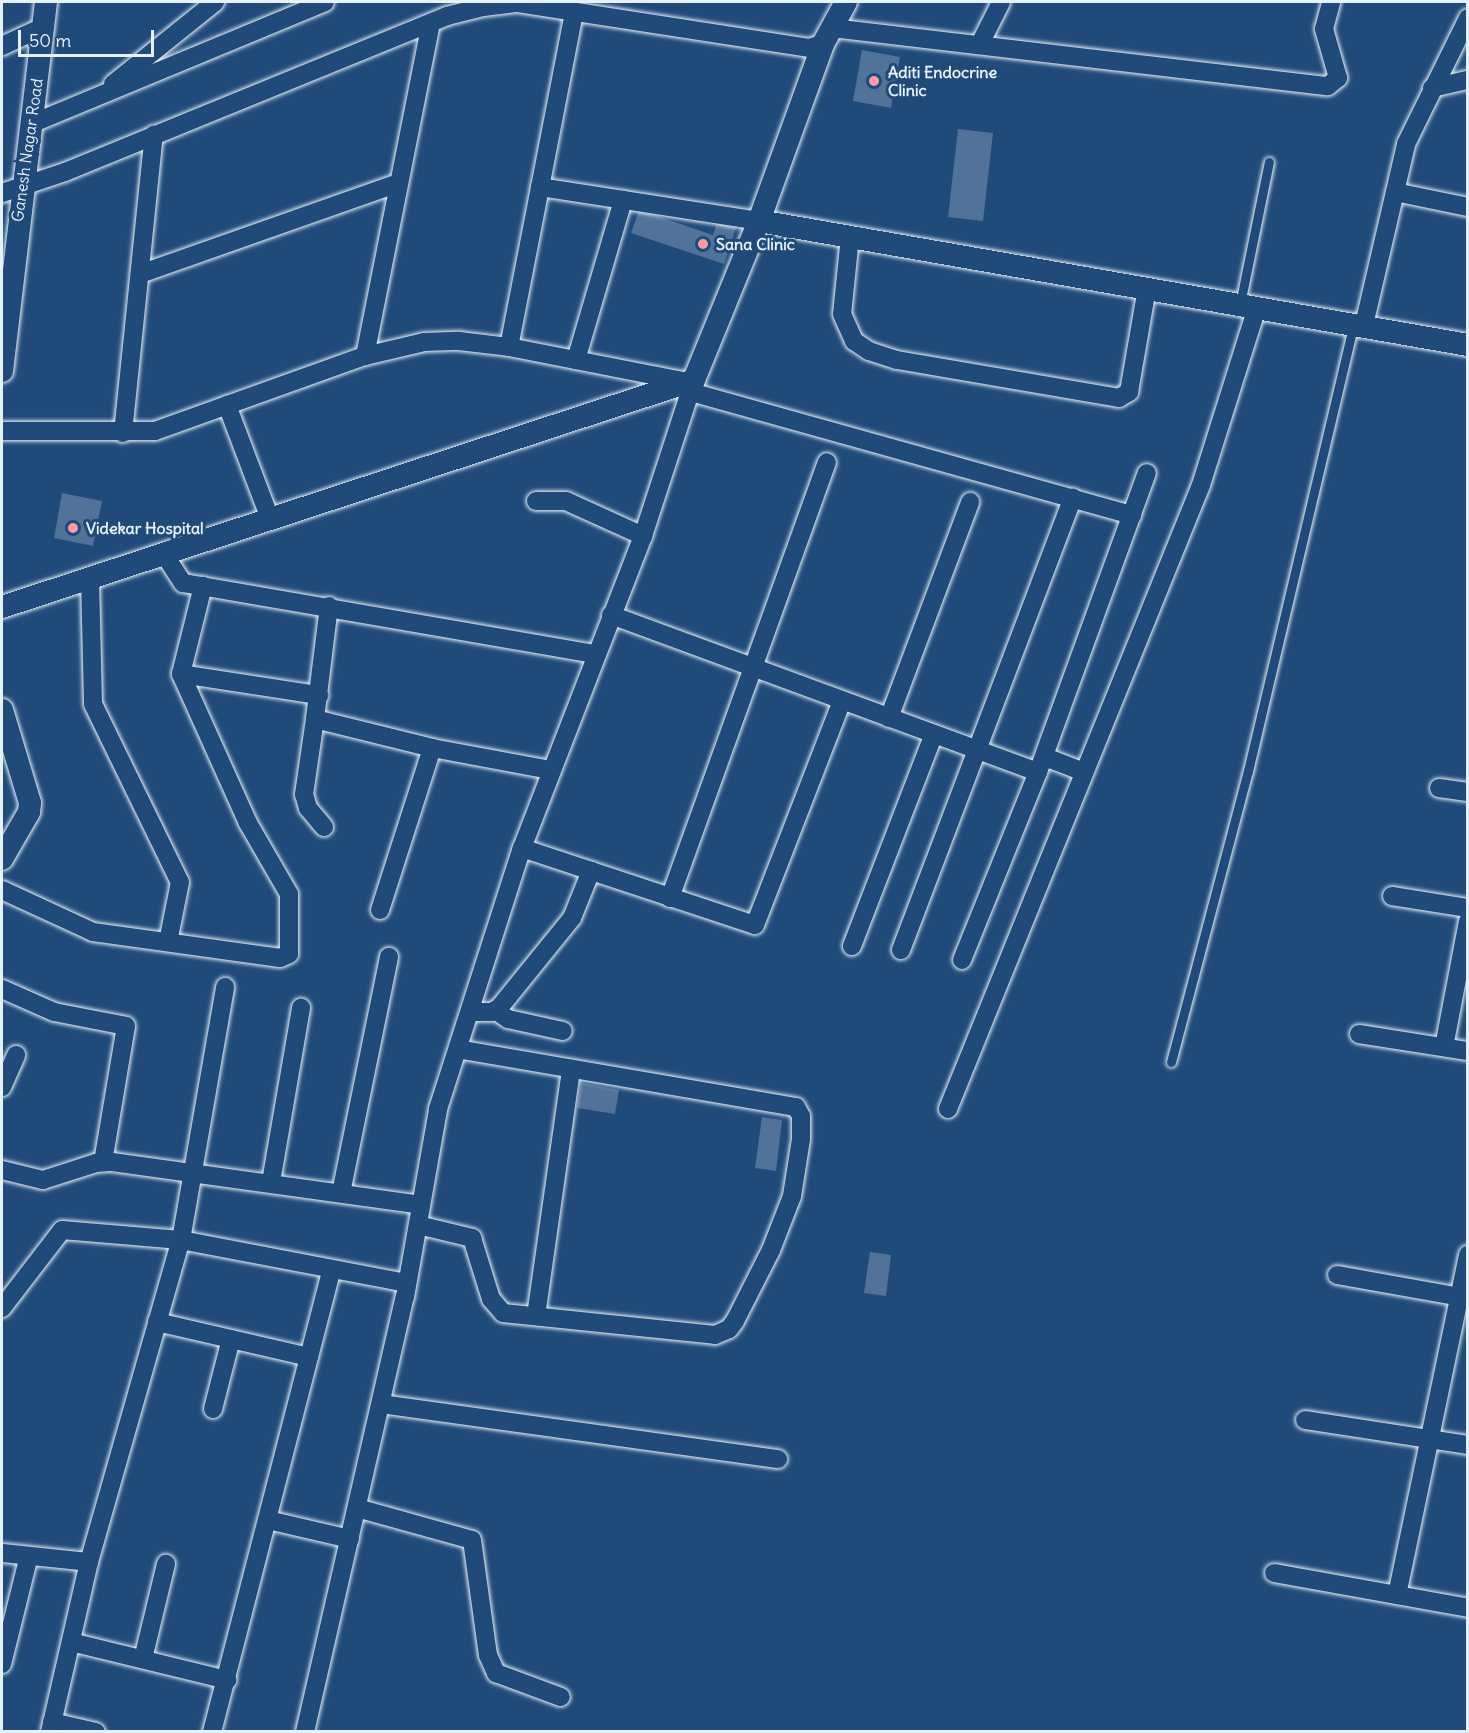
<!DOCTYPE html>
<html>
<head>
<meta charset="utf-8">
<style>
	body { margin:0 }
	#map { position:relative; width:1469px; height:1733px; overflow:hidden; background:#1f4a7a; font-family:Delius,sans-serif }
	div>[style] { position:absolute }
	[style*='--x'] { left:calc(var(--x)*1px); top:calc(var(--y)*1px); width:calc(var(--w)*1px); rotate:calc(var(--a)*1deg) }
	.building>* { inset:0; background:#517399 }
	.roads { filter:drop-shadow(0 0 2px #e8f1f8) drop-shadow(0 0 2px #e8f1f8) }
	.service>* { height:9px; margin:-4.5px; padding:0 4.5px; transform-origin:4.5px; border-radius:4.5px; background:#1f4a7a }
	.minor>* { height:18px; margin:-9px; padding:0 9px; transform-origin:9px; border-radius:9px; background:#1f4a7a }
	.tertiary>* { height:22px; margin:-11px; padding:0 11px; transform-origin:11px; border-radius:11px; background:#1f4a7a }
	.dots>* { width:16px; height:16px; translate:-50% -50%; box-sizing:border-box; border:3px solid #1f4a7a; border-radius:50% }
	span { translate:-50% -50%; white-space:nowrap; text-align:center; line-height:1.15; -webkit-text-stroke:6px #1f4a7a; paint-order:stroke }
	.poi-label { font-size:16px; color:#e8f1f8; font-weight:700 }
	.left { translate:0 -50%; text-align:left }
	.street-label { font-size:16px; color:#e8f1f8 }
	.frame { position:absolute; inset:0; border:3px solid #e8f1f8; pointer-events:none }
	.scale { position:absolute; left:18px; top:30px; width:136px; height:27px; box-sizing:border-box; border:3px solid #e8f1f8; border-top:0; padding-left:8px; font-size:18px; line-height:21px; white-space:nowrap; color:#e8f1f8; -webkit-text-stroke:4px #1f4a7a; paint-order:stroke }
</style>
</head>
<body>
<div id="map">
	<div class="building">
		<div style="clip-path:polygon(862px 50px,900px 57px,891px 108px,853px 101px)"></div>
		<div style="clip-path:polygon(958px 129px,993px 133px,983px 221px,948px 217px)"></div>
		<div style="clip-path:polygon(639px 210px,713px 235px,719px 216px,738px 222px,724px 264px,631px 233px)"></div>
		<div style="clip-path:polygon(62px 493px,102px 501px,93px 546px,54px 538px)"></div>
		<div style="clip-path:polygon(581px 1083px,619px 1090px,615px 1114px,577px 1108px)"></div>
		<div style="clip-path:polygon(762px 1117px,782px 1120px,776px 1171px,755px 1168px)"></div>
		<div style="clip-path:polygon(870px 1252px,891px 1255px,886px 1296px,864px 1293px)"></div>
	</div>
	<div class="roads">
		<div class="service">
			<div style="--x:1240;--y:304;--w:145;--a:-78.5"></div>
			<div style="--x:1171;--y:1062;--w:301;--a:-75.2"></div>
			<div style="--x:1248;--y:771;--w:457;--a:-76.7"></div>
		</div>
		<div class="minor">
			<div style="--x:832;--y:28;--w:499;--a:6.7"></div>
			<div style="--x:1328;--y:86;--w:13;--a:-39"></div>
			<div style="--x:1338;--y:78;--w:51;--a:-105.9"></div>
			<div style="--x:1324;--y:29;--w:28;--a:-75"></div>
			<div style="--x:980;--y:44;--w:47;--a:-63.4"></div>
			<div style="--x:2;--y:46;--w:45;--a:-24.9"></div>
			<div style="--x:113;--y:84;--w:131;--a:-38.8"></div>
			<div style="--x:1432;--y:88;--w:37;--a:-13"></div>
			<div style="--x:31;--y:124;--w:318;--a:-22.5"></div>
			<div style="--x:540;--y:187;--w:222;--a:8.8"></div>
			<div style="--x:1395;--y:192;--w:75;--a:11.6"></div>
			<div style="--x:2;--y:193;--w:66;--a:-18.4"></div>
			<div style="--x:65;--y:172;--w:413;--a:-22.2"></div>
			<div style="--x:447;--y:16;--w:37;--a:-14"></div>
			<div style="--x:483;--y:7;--w:35;--a:-7"></div>
			<div style="--x:518;--y:3;--w:294;--a:8.8"></div>
			<div style="--x:809;--y:48;--w:15;--a:-16"></div>
			<div style="--x:850;--y:237;--w:77;--a:95.9"></div>
			<div style="--x:842;--y:314;--w:30;--a:66"></div>
			<div style="--x:854;--y:341;--w:18;--a:34"></div>
			<div style="--x:869;--y:351;--w:29;--a:18"></div>
			<div style="--x:897;--y:360;--w:225;--a:9.7"></div>
			<div style="--x:1119;--y:398;--w:12;--a:-31"></div>
			<div style="--x:1129;--y:392;--w:106;--a:-80.2"></div>
			<div style="--x:140;--y:274;--w:274;--a:-19.4"></div>
			<div style="--x:1364;--y:325;--w:186;--a:-76.9"></div>
			<div style="--x:1406;--y:144;--w:140;--a:-63.8"></div>
			<div style="--x:509;--y:347;--w:341;--a:-79"></div>
			<div style="--x:365;--y:356;--w:339;--a:-78.8"></div>
			<div style="--x:576;--y:360;--w:167;--a:-73.6"></div>
			<div style="--x:691;--y:392;--w:458;--a:15.6"></div>
			<div style="--x:227;--y:405;--w:122;--a:69.3"></div>
			<div style="--x:2;--y:431;--w:153;--a:0"></div>
			<div style="--x:155;--y:431;--w:223;--a:-19.7"></div>
			<div style="--x:365;--y:356;--w:61;--a:-13.3"></div>
			<div style="--x:424;--y:342;--w:35;--a:-2"></div>
			<div style="--x:459;--y:341;--w:50;--a:6.8"></div>
			<div style="--x:509;--y:347;--w:181;--a:11.1"></div>
			<div style="--x:123;--y:433;--w:300;--a:-84.1"></div>
			<div style="--x:536;--y:501;--w:30;--a:0"></div>
			<div style="--x:566;--y:501;--w:85;--a:24.4"></div>
			<div style="--x:164;--y:554;--w:35;--a:57"></div>
			<div style="--x:183;--y:583;--w:418;--a:9.8"></div>
			<div style="--x:90;--y:579;--w:125;--a:88.6"></div>
			<div style="--x:93;--y:704;--w:198;--a:64"></div>
			<div style="--x:180;--y:882;--w:61;--a:101.3"></div>
			<div style="--x:329;--y:606;--w:114;--a:97.1"></div>
			<div style="--x:315;--y:719;--w:121;--a:13.9"></div>
			<div style="--x:432;--y:748;--w:121;--a:10.5"></div>
			<div style="--x:611;--y:615;--w:455;--a:20.2"></div>
			<div style="--x:1038;--y:772;--w:318;--a:-70"></div>
			<div style="--x:181;--y:674;--w:140;--a:8.7"></div>
			<div style="--x:889;--y:718;--w:231;--a:-69.4"></div>
			<div style="--x:315;--y:719;--w:76;--a:98.3"></div>
			<div style="--x:304;--y:794;--w:15;--a:74"></div>
			<div style="--x:308;--y:808;--w:25;--a:50"></div>
			<div style="--x:1045;--y:757;--w:42;--a:21"></div>
			<div style="--x:1439;--y:788;--w:29;--a:8"></div>
			<div style="--x:522;--y:848;--w:245;--a:18.3"></div>
			<div style="--x:755;--y:925;--w:240;--a:-68.8"></div>
			<div style="--x:2;--y:890;--w:100;--a:24.8"></div>
			<div style="--x:93;--y:932;--w:189;--a:7.9"></div>
			<div style="--x:280;--y:958;--w:10;--a:-24"></div>
			<div style="--x:289;--y:954;--w:60;--a:-90"></div>
			<div style="--x:289;--y:894;--w:82;--a:-120"></div>
			<div style="--x:248;--y:823;--w:163;--a:-114.2"></div>
			<div style="--x:181;--y:674;--w:91;--a:-76"></div>
			<div style="--x:1392;--y:896;--w:77;--a:9"></div>
			<div style="--x:670;--y:898;--w:463;--a:-70.2"></div>
			<div style="--x:380;--y:910;--w:170;--a:-72.2"></div>
			<div style="--x:852;--y:946;--w:227;--a:-68.9"></div>
			<div style="--x:901;--y:950;--w:484;--a:-69.2"></div>
			<div style="--x:962;--y:960;--w:203;--a:-68"></div>
			<div style="--x:2;--y:989;--w:57;--a:23.9"></div>
			<div style="--x:54;--y:1012;--w:73;--a:11"></div>
			<div style="--x:126;--y:1026;--w:138;--a:99.6"></div>
			<div style="--x:495;--y:1010;--w:16;--a:35"></div>
			<div style="--x:508;--y:1019;--w:56;--a:12.3"></div>
			<div style="--x:470;--y:1012;--w:22;--a:0"></div>
			<div style="--x:492;--y:1012;--w:8;--a:-30"></div>
			<div style="--x:499;--y:1008;--w:116;--a:-51"></div>
			<div style="--x:572;--y:918;--w:51;--a:-68"></div>
			<div style="--x:1359;--y:1034;--w:110;--a:8.9"></div>
			<div style="--x:1444;--y:1047;--w:128;--a:-79.2"></div>
			<div style="--x:2;--y:1087;--w:35;--a:-66"></div>
			<div style="--x:948;--y:1109;--w:673;--a:-67.93"></div>
			<div style="--x:1201;--y:485;--w:187;--a:-72.5"></div>
			<div style="--x:2;--y:1170;--w:42;--a:13.7"></div>
			<div style="--x:43;--y:1180;--w:56;--a:-17.8"></div>
			<div style="--x:96;--y:1163;--w:16;--a:-4"></div>
			<div style="--x:112;--y:1162;--w:312;--a:7.9"></div>
			<div style="--x:271;--y:1182;--w:177;--a:-80.2"></div>
			<div style="--x:341;--y:1193;--w:241;--a:-78.5"></div>
			<div style="--x:418;--y:1225;--w:56;--a:13.5"></div>
			<div style="--x:472;--y:1238;--w:64;--a:72.7"></div>
			<div style="--x:491;--y:1299;--w:18;--a:49"></div>
			<div style="--x:503;--y:1313;--w:213;--a:5.9"></div>
			<div style="--x:715;--y:1335;--w:15;--a:-23"></div>
			<div style="--x:729;--y:1329;--w:10;--a:-53"></div>
			<div style="--x:735;--y:1321;--w:80;--a:-63.1"></div>
			<div style="--x:771;--y:1250;--w:58;--a:-68.7"></div>
			<div style="--x:792;--y:1196;--w:58;--a:-81"></div>
			<div style="--x:801;--y:1139;--w:23;--a:-90"></div>
			<div style="--x:801;--y:1116;--w:10;--a:-119"></div>
			<div style="--x:796;--y:1107;--w:343;--a:-170.3"></div>
			<div style="--x:1337;--y:1275;--w:125;--a:10.1"></div>
			<div style="--x:2;--y:1308;--w:98;--a:-52.4"></div>
			<div style="--x:62;--y:1230;--w:119;--a:4.8"></div>
			<div style="--x:181;--y:1240;--w:257;--a:-80.1"></div>
			<div style="--x:536;--y:1316;--w:249;--a:-81.9"></div>
			<div style="--x:157;--y:1322;--w:156;--a:13"></div>
			<div style="--x:381;--y:1404;--w:401;--a:7.9"></div>
			<div style="--x:213;--y:1409;--w:72;--a:-75.6"></div>
			<div style="--x:1305;--y:1420;--w:165;--a:8.7"></div>
			<div style="--x:357;--y:1508;--w:119;--a:15.5"></div>
			<div style="--x:472;--y:1540;--w:116;--a:82.1"></div>
			<div style="--x:488;--y:1655;--w:20;--a:66"></div>
			<div style="--x:496;--y:1673;--w:69;--a:20.3"></div>
			<div style="--x:268;--y:1520;--w:84;--a:13"></div>
			<div style="--x:2;--y:1553;--w:87;--a:5.9"></div>
			<div style="--x:89;--y:1562;--w:335;--a:-74.1"></div>
			<div style="--x:181;--y:1240;--w:230;--a:10.8"></div>
			<div style="--x:1274;--y:1573;--w:197;--a:10.2"></div>
			<div style="--x:1397;--y:1595;--w:348;--a:-78.2"></div>
			<div style="--x:71;--y:1642;--w:161;--a:13.7"></div>
			<div style="--x:143;--y:1659;--w:98;--a:-76.4"></div>
			<div style="--x:2;--y:1664;--w:111;--a:-76"></div>
			<div style="--x:52;--y:1722;--w:45;--a:12.8"></div>
			<div style="--x:50;--y:1732;--w:174;--a:-77.1"></div>
			<div style="--x:212;--y:1732;--w:478;--a:-75.5"></div>
			<div style="--x:305;--y:1732;--w:446;--a:-77.1"></div>
			<div style="--x:405;--y:1297;--w:191;--a:-80"></div>
			<div style="--x:438;--y:1109;--w:274;--a:-72.2"></div>
			<div style="--x:522;--y:848;--w:335;--a:-68.8"></div>
			<div style="--x:643;--y:536;--w:164;--a:-71.9"></div>
		</div>
		<div class="tertiary">
			<div style="--x:759;--y:221;--w:720;--a:9.92"></div>
			<div style="--x:2;--y:371;--w:372;--a:-83.2"></div>
			<div style="--x:2;--y:607;--w:728;--a:-18.16"></div>
			<div style="--x:694;--y:380;--w:172;--a:-67.8"></div>
			<div style="--x:759;--y:221;--w:188;--a:-70.1"></div>
			<div style="--x:823;--y:44;--w:48;--a:-61.3"></div>
			<div style="--x:2;--y:710;--w:97;--a:73.2"></div>
			<div style="--x:30;--y:803;--w:9;--a:96"></div>
			<div style="--x:29;--y:812;--w:54;--a:119.9"></div>
		</div>
	</div>
	<div class="dots">
		<div style="left:874px;top:81px;background:#ff9aa2"></div>
		<div style="left:703px;top:244px;background:#ff9aa2"></div>
		<div style="left:73px;top:528px;background:#ff9aa2"></div>
	</div>
	<div class="poi-label">
		<span class="left" style="left:888px;top:81px">Aditi Endocrine<br>Clinic</span>
		<span class="left" style="left:716px;top:244px">Sana Clinic</span>
		<span class="left" style="left:86px;top:528px">Videkar Hospital</span>
	</div>
	<div class="street-label">
		<span style="left:27px;top:150px;rotate:-82deg">Ganesh Nagar Road</span>
	</div>
	<div class="frame"></div>
	<div class="scale">50 m</div>
</div>
</body>
</html>
